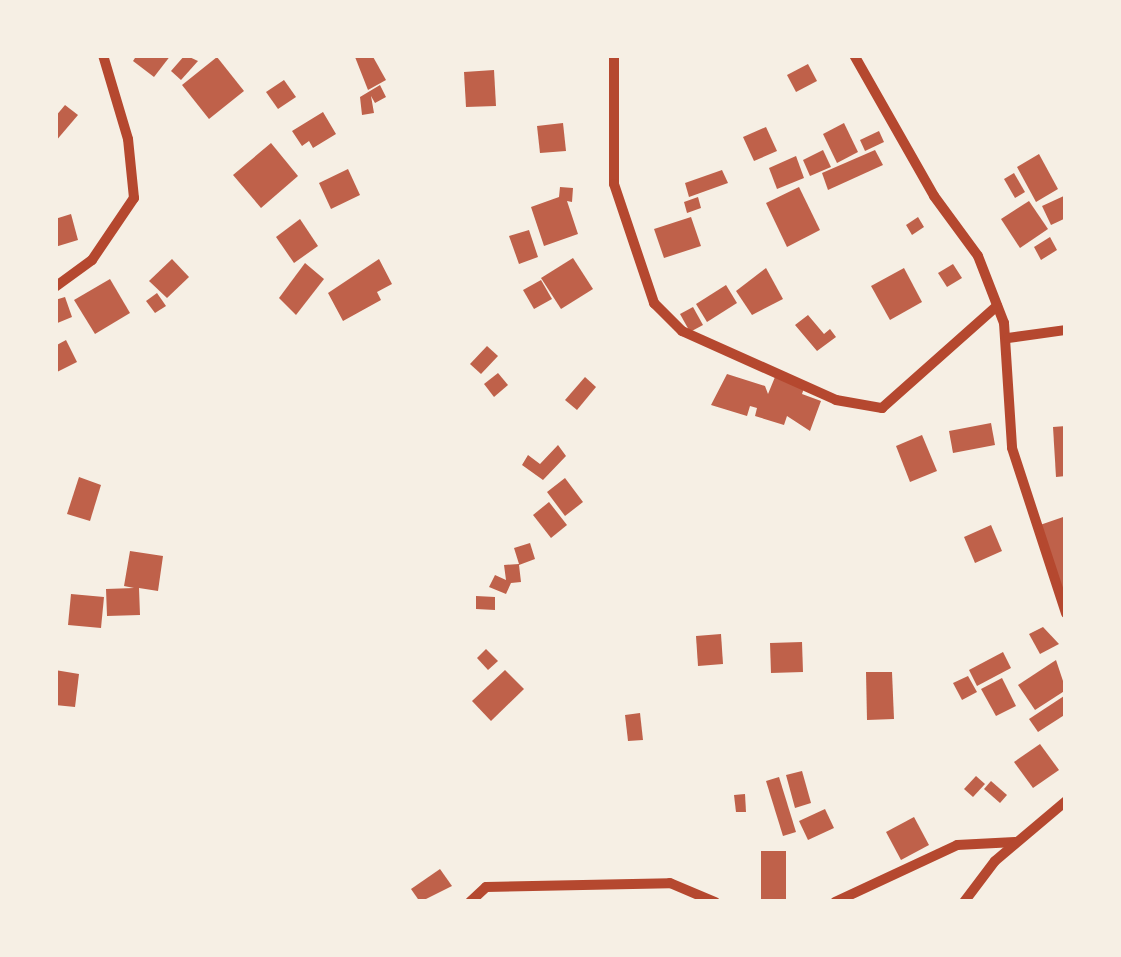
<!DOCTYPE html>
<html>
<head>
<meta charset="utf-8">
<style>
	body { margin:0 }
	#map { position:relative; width:1121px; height:957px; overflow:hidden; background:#f6efe4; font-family:Manrope,sans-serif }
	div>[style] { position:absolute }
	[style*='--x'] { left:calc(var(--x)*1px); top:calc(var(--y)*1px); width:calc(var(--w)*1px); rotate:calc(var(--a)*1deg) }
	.building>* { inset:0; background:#bf614a }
	.minor>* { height:10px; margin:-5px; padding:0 5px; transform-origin:5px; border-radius:5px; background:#b5482f }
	span { translate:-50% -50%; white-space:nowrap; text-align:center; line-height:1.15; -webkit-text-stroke:10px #f6efe4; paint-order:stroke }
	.frame { position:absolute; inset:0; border:58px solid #f6efe4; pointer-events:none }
</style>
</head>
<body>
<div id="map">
	<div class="building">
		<div style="clip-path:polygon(137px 55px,171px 55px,154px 77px,133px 61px)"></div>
		<div style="clip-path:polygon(185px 55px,198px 61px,181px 80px,171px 71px)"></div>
		<div style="clip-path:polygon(372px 55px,386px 80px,368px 90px,355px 57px)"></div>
		<div style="clip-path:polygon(217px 57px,244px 91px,209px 119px,182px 85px)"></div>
		<div style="clip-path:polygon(808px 64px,817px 81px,796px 92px,787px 75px)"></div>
		<div style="clip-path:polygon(494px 70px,496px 106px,466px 107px,464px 72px)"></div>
		<div style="clip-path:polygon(284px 80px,296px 97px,278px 109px,266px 92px)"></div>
		<div style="clip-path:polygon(380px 85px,386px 97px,375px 103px,371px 96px,374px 113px,362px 115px,360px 97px)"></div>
		<div style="clip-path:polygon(65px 105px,78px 115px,55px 142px,55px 117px)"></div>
		<div style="clip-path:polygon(323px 112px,336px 134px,313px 148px,309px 141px,302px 146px,292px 131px)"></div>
		<div style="clip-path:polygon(563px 123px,566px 151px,540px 153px,537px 126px)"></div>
		<div style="clip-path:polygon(844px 123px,858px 152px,837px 163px,823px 134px)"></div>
		<div style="clip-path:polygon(766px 127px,777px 151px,754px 161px,743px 137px)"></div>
		<div style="clip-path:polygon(879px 131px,884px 142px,865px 151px,860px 140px)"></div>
		<div style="clip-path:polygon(271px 143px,298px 176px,261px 208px,233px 175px)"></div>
		<div style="clip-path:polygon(823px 150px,831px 167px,810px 176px,803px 160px)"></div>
		<div style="clip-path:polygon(875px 150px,883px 165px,828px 190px,822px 173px)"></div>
		<div style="clip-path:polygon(1039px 154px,1058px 189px,1036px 202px,1017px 167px)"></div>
		<div style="clip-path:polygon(796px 156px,804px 178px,777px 189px,769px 168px)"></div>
		<div style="clip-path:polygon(348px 169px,360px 195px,331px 209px,319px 183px)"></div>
		<div style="clip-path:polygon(722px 170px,728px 183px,689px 197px,685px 183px)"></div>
		<div style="clip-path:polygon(1014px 173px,1025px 192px,1015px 198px,1004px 179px)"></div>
		<div style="clip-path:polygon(560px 187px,573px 188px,572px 202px,567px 201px,578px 234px,544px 246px,531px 207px,559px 197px)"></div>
		<div style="clip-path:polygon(799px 187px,820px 230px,787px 247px,766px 203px)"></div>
		<div style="clip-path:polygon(1066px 195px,1066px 218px,1051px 225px,1042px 206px)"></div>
		<div style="clip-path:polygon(698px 197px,701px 208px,687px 213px,684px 202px)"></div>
		<div style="clip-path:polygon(1029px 201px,1048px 229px,1020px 248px,1001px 219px)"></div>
		<div style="clip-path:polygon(71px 214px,78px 240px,55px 247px,55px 219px)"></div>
		<div style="clip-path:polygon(691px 217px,701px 246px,664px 258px,654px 229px)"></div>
		<div style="clip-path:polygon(918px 217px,924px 227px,912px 235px,906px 225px)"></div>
		<div style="clip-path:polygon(300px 219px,318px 246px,294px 263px,276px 237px)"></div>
		<div style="clip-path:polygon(529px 230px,538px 257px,519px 264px,509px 236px)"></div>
		<div style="clip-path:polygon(1050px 237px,1057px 250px,1041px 260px,1034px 247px)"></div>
		<div style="clip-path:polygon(573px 258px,593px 289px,561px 309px,541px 278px)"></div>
		<div style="clip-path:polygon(172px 259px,189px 277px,167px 298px,149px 281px)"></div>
		<div style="clip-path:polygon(379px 259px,392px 284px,377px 292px,381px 300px,343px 321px,328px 293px)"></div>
		<div style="clip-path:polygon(305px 263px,324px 279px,296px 315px,279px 298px)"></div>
		<div style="clip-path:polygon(953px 264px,962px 278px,947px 287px,938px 273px)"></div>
		<div style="clip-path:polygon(766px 268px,783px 299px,752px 315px,736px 291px)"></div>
		<div style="clip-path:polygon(904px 268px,922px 302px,890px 320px,871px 286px)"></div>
		<div style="clip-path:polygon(110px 279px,130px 313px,95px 334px,74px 300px)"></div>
		<div style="clip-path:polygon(541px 280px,552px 299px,534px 309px,523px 290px)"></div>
		<div style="clip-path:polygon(726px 285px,737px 303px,707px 322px,696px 304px)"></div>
		<div style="clip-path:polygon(157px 293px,166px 306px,155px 313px,146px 301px)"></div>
		<div style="clip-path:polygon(65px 297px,72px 317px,55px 324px,55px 300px)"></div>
		<div style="clip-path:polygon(693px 307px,703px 325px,690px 332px,680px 314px)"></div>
		<div style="clip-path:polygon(808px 315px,824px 334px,830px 329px,836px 337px,817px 351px,795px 325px)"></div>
		<div style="clip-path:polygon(66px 340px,77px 362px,55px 373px,55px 346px)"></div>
		<div style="clip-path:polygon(487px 346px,498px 356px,481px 374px,470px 364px)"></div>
		<div style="clip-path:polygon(498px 373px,508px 385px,494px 397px,484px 384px)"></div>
		<div style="clip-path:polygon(727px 374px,765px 386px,768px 394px,775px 377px,804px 388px,802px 394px,821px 401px,810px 431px,787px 416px,784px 425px,755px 416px,757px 408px,750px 406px,747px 416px,711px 405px)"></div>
		<div style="clip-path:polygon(585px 377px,596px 387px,577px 410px,565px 400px)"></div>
		<div style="clip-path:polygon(991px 423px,995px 445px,953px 453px,949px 431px)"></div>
		<div style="clip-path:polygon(1066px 426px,1066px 476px,1056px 477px,1053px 427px)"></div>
		<div style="clip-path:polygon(922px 435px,937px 471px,910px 482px,896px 446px)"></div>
		<div style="clip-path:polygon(558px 445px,566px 456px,543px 480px,522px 465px,528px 455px,540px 464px)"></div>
		<div style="clip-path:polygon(79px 477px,101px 485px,90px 521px,67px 514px)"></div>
		<div style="clip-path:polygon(565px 478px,583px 502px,565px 516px,547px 492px)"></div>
		<div style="clip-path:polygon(549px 502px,567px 525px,551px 538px,533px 515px)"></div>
		<div style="clip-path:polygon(1066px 516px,1066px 593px,1062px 595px,1040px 525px)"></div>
		<div style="clip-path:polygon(991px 525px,1002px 551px,975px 563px,964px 537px)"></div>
		<div style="clip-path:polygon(530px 543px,535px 559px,519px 565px,521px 582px,511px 583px,506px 594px,489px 587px,495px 575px,506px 580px,504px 565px,519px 564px,514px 548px)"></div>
		<div style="clip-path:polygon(130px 551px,163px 556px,158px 591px,139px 588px,140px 615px,107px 616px,106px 589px,134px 588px,124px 586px)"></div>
		<div style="clip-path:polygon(71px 594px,104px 597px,101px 628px,68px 625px)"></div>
		<div style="clip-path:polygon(476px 596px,495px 597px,495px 610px,476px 609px)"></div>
		<div style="clip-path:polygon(1043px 627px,1059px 644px,1040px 654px,1029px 634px)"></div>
		<div style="clip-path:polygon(721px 634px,723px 664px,698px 666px,696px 636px)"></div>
		<div style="clip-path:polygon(802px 642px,803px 672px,771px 673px,770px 643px)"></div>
		<div style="clip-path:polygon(486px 649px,498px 661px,488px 670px,477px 658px)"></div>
		<div style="clip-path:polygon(1003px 652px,1011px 668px,977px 686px,969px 670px)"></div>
		<div style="clip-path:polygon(1056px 660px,1066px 690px,1035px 710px,1018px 685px)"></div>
		<div style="clip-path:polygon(55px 670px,79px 674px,75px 707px,55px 705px)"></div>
		<div style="clip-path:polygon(505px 670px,524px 689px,491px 721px,472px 701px)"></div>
		<div style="clip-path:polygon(866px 672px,892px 672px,894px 719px,867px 720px)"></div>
		<div style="clip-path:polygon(968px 676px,977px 692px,962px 700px,953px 683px)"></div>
		<div style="clip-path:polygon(1002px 678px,1016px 706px,996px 716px,981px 689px)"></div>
		<div style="clip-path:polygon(1064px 696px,1066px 714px,1038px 732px,1029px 719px)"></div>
		<div style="clip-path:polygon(640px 713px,643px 740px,628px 741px,625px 715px)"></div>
		<div style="clip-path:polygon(1040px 744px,1059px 770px,1033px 788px,1014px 762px)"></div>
		<div style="clip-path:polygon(802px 771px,811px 803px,795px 808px,786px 775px)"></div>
		<div style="clip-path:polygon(976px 776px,985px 784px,973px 797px,964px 789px)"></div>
		<div style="clip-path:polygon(779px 777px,796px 832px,783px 836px,766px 781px)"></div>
		<div style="clip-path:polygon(991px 781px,1007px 795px,1000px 803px,984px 789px)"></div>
		<div style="clip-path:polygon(745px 794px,746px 812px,736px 812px,734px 795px)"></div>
		<div style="clip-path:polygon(825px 809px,834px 828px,808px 840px,799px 821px)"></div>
		<div style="clip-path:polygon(914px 817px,929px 845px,901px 860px,886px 832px)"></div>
		<div style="clip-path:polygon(761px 851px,786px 851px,786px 902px,761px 902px)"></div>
		<div style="clip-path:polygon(440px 869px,452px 886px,420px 902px,411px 889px)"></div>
	</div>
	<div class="minor">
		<div style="--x:614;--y:55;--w:129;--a:90"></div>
		<div style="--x:614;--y:184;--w:126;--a:71.4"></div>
		<div style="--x:654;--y:303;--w:40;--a:45"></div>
		<div style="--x:682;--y:331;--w:169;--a:24.1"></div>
		<div style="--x:836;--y:400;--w:47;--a:9.9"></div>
		<div style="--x:882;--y:408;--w:154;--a:-41.6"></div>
		<div style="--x:854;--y:55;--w:162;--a:60.4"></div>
		<div style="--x:934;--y:196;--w:74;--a:53.7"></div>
		<div style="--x:978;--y:256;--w:72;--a:68.8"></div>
		<div style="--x:1004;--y:323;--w:125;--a:86.3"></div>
		<div style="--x:1012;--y:448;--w:174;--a:71.9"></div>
		<div style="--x:55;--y:287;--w:46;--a:-36.1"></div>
		<div style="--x:92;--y:260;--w:75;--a:-55.9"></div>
		<div style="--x:134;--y:198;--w:59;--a:-95.8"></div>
		<div style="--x:128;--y:139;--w:88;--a:-106.6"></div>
		<div style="--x:1008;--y:338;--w:59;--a:-7.9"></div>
		<div style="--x:470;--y:902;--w:22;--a:-43"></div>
		<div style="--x:486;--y:887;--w:184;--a:-1.2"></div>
		<div style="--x:670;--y:883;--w:49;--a:22.9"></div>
		<div style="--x:835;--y:902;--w:135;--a:-25"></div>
		<div style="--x:957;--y:845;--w:58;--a:-3"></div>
		<div style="--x:964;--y:902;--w:51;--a:-52.9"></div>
		<div style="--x:995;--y:861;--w:93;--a:-40.2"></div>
	</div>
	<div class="frame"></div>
</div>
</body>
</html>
